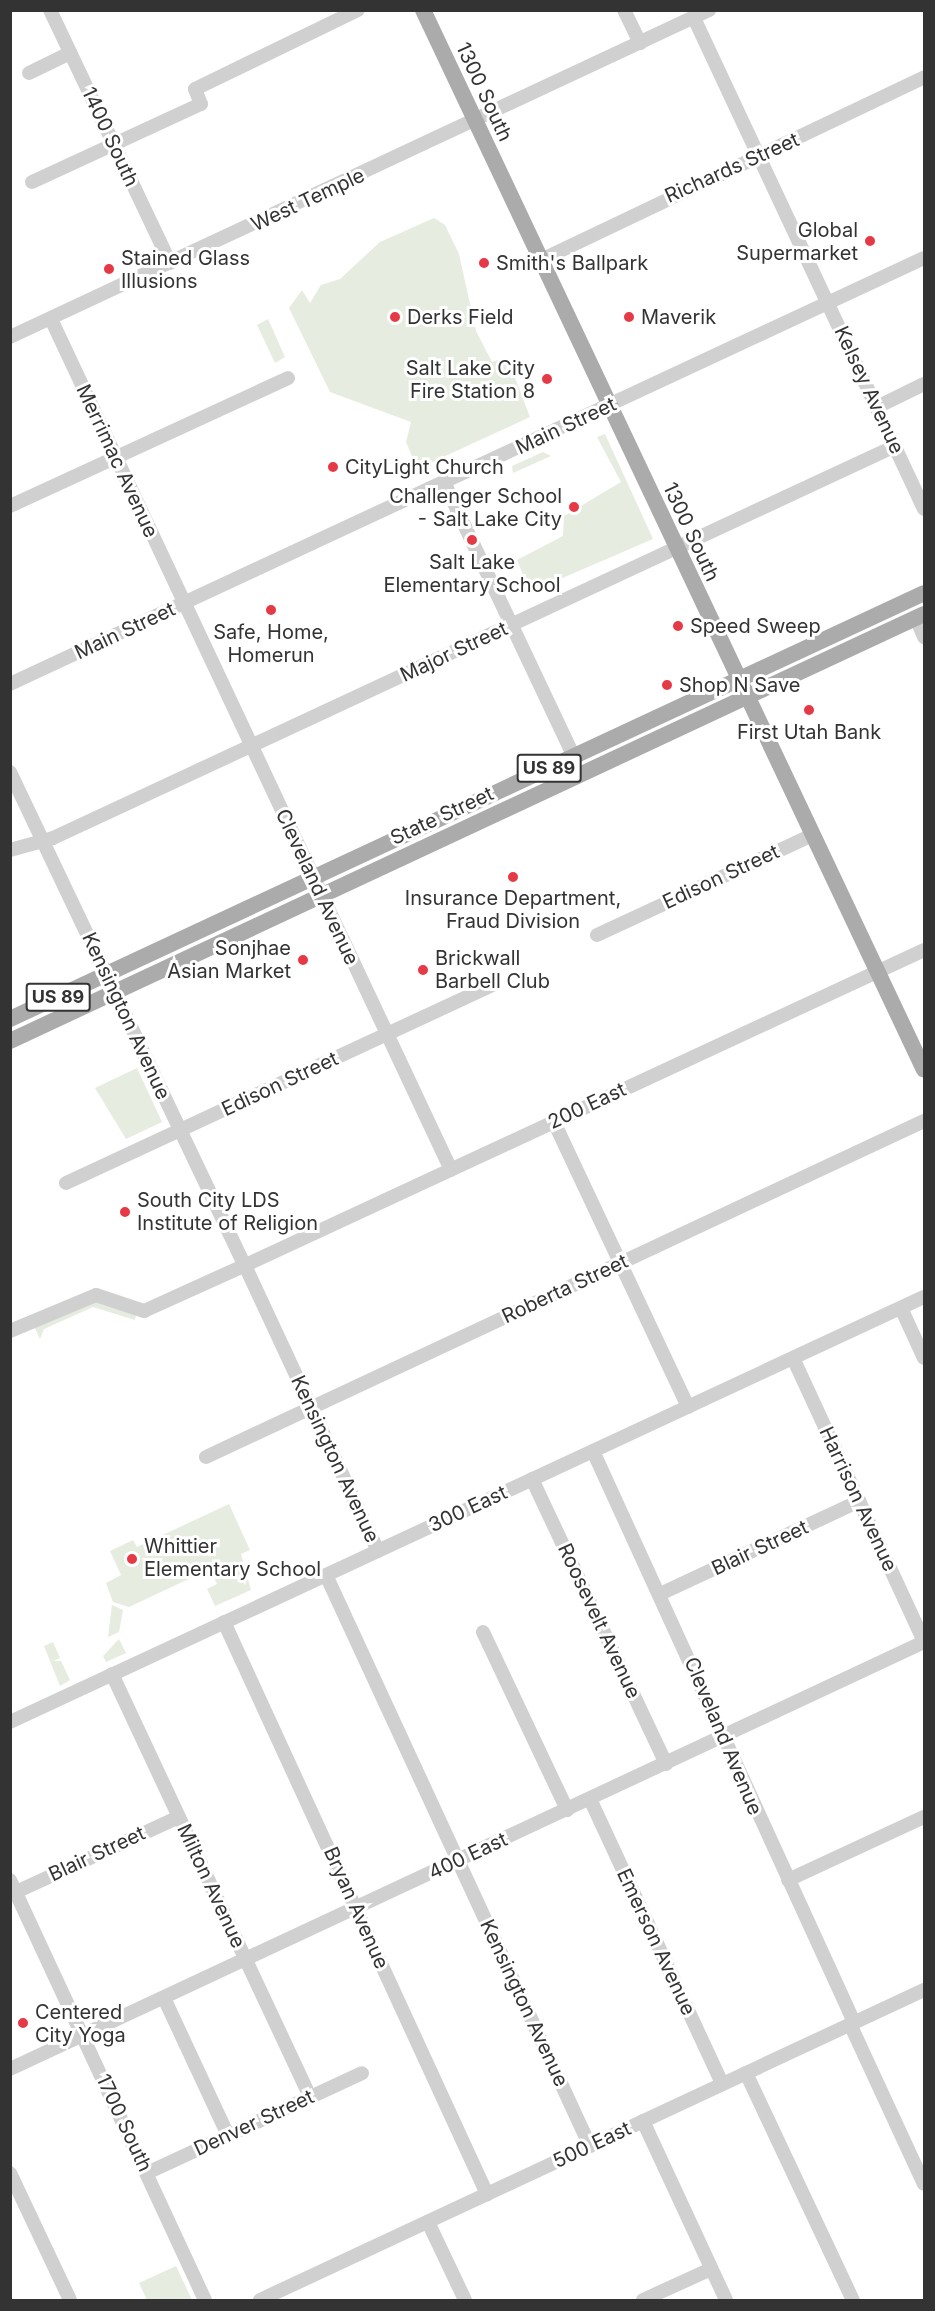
<!DOCTYPE html>
<html>
<head>
<meta charset="utf-8">
<style>
	body { margin:0 }
	#map { position:relative; width:935px; height:2311px; overflow:hidden; background:#fff; font-family:Inter,sans-serif }
	div>[style] { position:absolute }
	[style*='--x'] { left:calc(var(--x)*1px); top:calc(var(--y)*1px); width:calc(var(--w)*1px); rotate:calc(var(--a)*1deg) }
	.green>* { inset:0; background:#e6ecdf }
	.minor>* { height:14px; margin:-7px; padding:0 7px; transform-origin:7px; border-radius:7px; background:#d0d0d0 }
	.major>* { height:16px; margin:-8px; padding:0 8px; transform-origin:8px; border-radius:8px; background:#ababab }
	.dots>* { width:16px; height:16px; translate:-50% -50%; box-sizing:border-box; border:3px solid #fff; border-radius:50% }
	span { translate:-50% -50%; white-space:nowrap; text-align:center; line-height:1.15; -webkit-text-stroke:6px #fff; paint-order:stroke }
	.shield-label span { padding:2px 4px; background:#fff; border:2px solid; border-radius:4px; -webkit-text-stroke-width:0 }
	.shield-label { font-size:18px; color:#333; font-weight:700 }
	.street-label { font-size:20px; color:#333 }
	.poi-label { font-size:20px; color:#333 }
	.right { translate:-100% -50%; text-align:right }
	.left { translate:0 -50%; text-align:left }
	.frame { position:absolute; inset:0; border:12px solid #333; pointer-events:none }
</style>
</head>
<body>
<div id="map">
	<div class="green">
		<div style="clip-path:polygon(434px 218px,445px 225px,459px 254px,476px 331px,492px 362px,507px 357px,530px 417px,404px 475px,400px 467px,414px 461px,406px 442px,411px 422px,330px 392px,289px 308px,302px 290px,310px 303px,321px 285px,340px 279px,380px 242px)"></div>
		<div style="clip-path:polygon(268px 319px,285px 357px,275px 363px,257px 325px)"></div>
		<div style="clip-path:polygon(605px 434px,653px 539px,530px 592px,517px 560px,563px 536px,564px 516px,621px 482px,597px 437px)"></div>
		<div style="clip-path:polygon(543px 452px,551px 456px,513px 473px,512px 466px)"></div>
		<div style="clip-path:polygon(137px 1068px,162px 1122px,126px 1139px,95px 1088px)"></div>
		<div style="clip-path:polygon(92px 1300px,136px 1315px,135px 1320px,93px 1307px,44px 1329px,40px 1339px,34px 1326px)"></div>
		<div style="clip-path:polygon(229px 1504px,250px 1550px,241px 1554px,251px 1590px,215px 1606px,207px 1589px,217px 1584px,210px 1569px,129px 1607px,113px 1602px,106px 1583px,121px 1575px,110px 1551px,133px 1540px,137px 1547px)"></div>
		<div style="clip-path:polygon(112px 1605px,123px 1610px,119px 1632px,108px 1637px)"></div>
		<div style="clip-path:polygon(119px 1639px,126px 1653px,106px 1662px,103px 1656px)"></div>
		<div style="clip-path:polygon(53px 1642px,60px 1658px,53px 1661px,61px 1661px,70px 1680px,60px 1686px,44px 1646px)"></div>
		<div style="clip-path:polygon(176px 2266px,192px 2300px,147px 2300px,139px 2283px)"></div>
	</div>
	<div class="minor">
		<div style="--x:50;--y:10;--w:280;--a:64.6"></div>
		<div style="--x:624;--y:10;--w:37;--a:64"></div>
		<div style="--x:694;--y:18;--w:542;--a:64.9"></div>
		<div style="--x:29;--y:73;--w:46;--a:-26"></div>
		<div style="--x:32;--y:182;--w:186;--a:-24.8"></div>
		<div style="--x:201;--y:104;--w:16;--a:-112"></div>
		<div style="--x:195;--y:89;--w:181;--a:-25.9"></div>
		<div style="--x:541;--y:260;--w:424;--a:-25.5"></div>
		<div style="--x:51;--y:319;--w:940;--a:64.82"></div>
		<div style="--x:10;--y:337;--w:772;--a:-25.07"></div>
		<div style="--x:877;--y:407;--w:52;--a:-26.1"></div>
		<div style="--x:444;--y:482;--w:304;--a:64.7"></div>
		<div style="--x:10;--y:506;--w:306;--a:-24.7"></div>
		<div style="--x:916;--y:618;--w:21;--a:67"></div>
		<div style="--x:10;--y:684;--w:1008;--a:-24.99"></div>
		<div style="--x:10;--y:772;--w:540;--a:64.57"></div>
		<div style="--x:10;--y:850;--w:45;--a:-15.6"></div>
		<div style="--x:53;--y:838;--w:929;--a:-24.96"></div>
		<div style="--x:597;--y:935;--w:237;--a:-24.9"></div>
		<div style="--x:554;--y:1122;--w:315;--a:64.8"></div>
		<div style="--x:66;--y:1183;--w:472;--a:-24.9"></div>
		<div style="--x:250;--y:1263;--w:743;--a:-24.91"></div>
		<div style="--x:247;--y:1270;--w:310;--a:65"></div>
		<div style="--x:901;--y:1308;--w:55;--a:65.3"></div>
		<div style="--x:10;--y:1331;--w:93;--a:-22.7"></div>
		<div style="--x:96;--y:1295;--w:51;--a:18.4"></div>
		<div style="--x:144;--y:1311;--w:104;--a:-24.4"></div>
		<div style="--x:793;--y:1358;--w:312;--a:65.2"></div>
		<div style="--x:593;--y:1451;--w:628;--a:65.44"></div>
		<div style="--x:206;--y:1457;--w:793;--a:-25.08"></div>
		<div style="--x:532;--y:1479;--w:315;--a:64.8"></div>
		<div style="--x:326;--y:1575;--w:629;--a:65.19"></div>
		<div style="--x:660;--y:1594;--w:220;--a:-25"></div>
		<div style="--x:224;--y:1622;--w:630;--a:65.31"></div>
		<div style="--x:483;--y:1632;--w:197;--a:64.7"></div>
		<div style="--x:112;--y:1674;--w:467;--a:64.9"></div>
		<div style="--x:10;--y:1722;--w:1008;--a:-24.94"></div>
		<div style="--x:590;--y:1799;--w:314;--a:65.1"></div>
		<div style="--x:10;--y:1880;--w:463;--a:65.1"></div>
		<div style="--x:788;--y:1880;--w:150;--a:-24.9"></div>
		<div style="--x:16;--y:1892;--w:179;--a:-24.7"></div>
		<div style="--x:164;--y:1998;--w:151;--a:65"></div>
		<div style="--x:850;--y:2024;--w:176;--a:65.2"></div>
		<div style="--x:10;--y:2069;--w:1009;--a:-25.04"></div>
		<div style="--x:746;--y:2073;--w:251;--a:64.8"></div>
		<div style="--x:643;--y:2121;--w:197;--a:65.1"></div>
		<div style="--x:10;--y:2173;--w:140;--a:64.7"></div>
		<div style="--x:147;--y:2173;--w:237;--a:-24.9"></div>
		<div style="--x:428;--y:2222;--w:86;--a:64.6"></div>
		<div style="--x:260;--y:2300;--w:733;--a:-25.03"></div>
		<div style="--x:643;--y:2300;--w:75;--a:-24.5"></div>
	</div>
	<div class="major">
		<div style="--x:423;--y:10;--w:1172;--a:64.7"></div>
		<div style="--x:10;--y:1019;--w:1008;--a:-24.99"></div>
		<div style="--x:10;--y:1041;--w:1009;--a:-25.04"></div>
	</div>
	<div class="dots">
		<div style="left:870px;top:241px;background:#e63946"></div>
		<div style="left:484px;top:263px;background:#e63946"></div>
		<div style="left:109px;top:269px;background:#e63946"></div>
		<div style="left:395px;top:317px;background:#e63946"></div>
		<div style="left:629px;top:317px;background:#e63946"></div>
		<div style="left:547px;top:379px;background:#e63946"></div>
		<div style="left:333px;top:467px;background:#e63946"></div>
		<div style="left:574px;top:507px;background:#e63946"></div>
		<div style="left:472px;top:540px;background:#e63946"></div>
		<div style="left:271px;top:610px;background:#e63946"></div>
		<div style="left:678px;top:626px;background:#e63946"></div>
		<div style="left:667px;top:685px;background:#e63946"></div>
		<div style="left:809px;top:710px;background:#e63946"></div>
		<div style="left:513px;top:877px;background:#e63946"></div>
		<div style="left:303px;top:960px;background:#e63946"></div>
		<div style="left:423px;top:970px;background:#e63946"></div>
		<div style="left:125px;top:1212px;background:#e63946"></div>
		<div style="left:132px;top:1559px;background:#e63946"></div>
		<div style="left:23px;top:2023px;background:#e63946"></div>
	</div>
	<div class="shield-label">
		<span style="left:549px;top:768px">US 89</span>
		<span style="left:58px;top:997px">US 89</span>
	</div>
	<div class="street-label">
		<span style="left:484px;top:92px;rotate:65deg">1300 South</span>
		<span style="left:110px;top:137px;rotate:65deg">1400 South</span>
		<span style="left:732px;top:168px;rotate:-24deg">Richards Street</span>
		<span style="left:308px;top:200px;rotate:-25deg">West Temple</span>
		<span style="left:869px;top:390px;rotate:65deg">Kelsey Avenue</span>
		<span style="left:566px;top:426px;rotate:-25deg">Main Street</span>
		<span style="left:117px;top:461px;rotate:65deg">Merrimac Avenue</span>
		<span style="left:691px;top:532px;rotate:65deg">1300 South</span>
		<span style="left:125px;top:631px;rotate:-25deg">Main Street</span>
		<span style="left:454px;top:652px;rotate:-25deg">Major Street</span>
		<span style="left:442px;top:816px;rotate:-25deg">State Street</span>
		<span style="left:721px;top:877px;rotate:-25deg">Edison Street</span>
		<span style="left:317px;top:887px;rotate:65deg">Cleveland Avenue</span>
		<span style="left:126px;top:1016px;rotate:65deg">Kensington Avenue</span>
		<span style="left:280px;top:1084px;rotate:-25deg">Edison Street</span>
		<span style="left:587px;top:1106px;rotate:-25deg">200 East</span>
		<span style="left:565px;top:1289px;rotate:-25deg">Roberta Street</span>
		<span style="left:335px;top:1459px;rotate:65deg">Kensington Avenue</span>
		<span style="left:858px;top:1499px;rotate:65deg">Harrison Avenue</span>
		<span style="left:468px;top:1509px;rotate:-25deg">300 East</span>
		<span style="left:760px;top:1548px;rotate:-25deg">Blair Street</span>
		<span style="left:599px;top:1621px;rotate:65deg">Roosevelt Avenue</span>
		<span style="left:723px;top:1736px;rotate:67deg">Cleveland Avenue</span>
		<span style="left:97px;top:1854px;rotate:-25deg">Blair Street</span>
		<span style="left:468px;top:1856px;rotate:-25deg">400 East</span>
		<span style="left:211px;top:1886px;rotate:65deg">Milton Avenue</span>
		<span style="left:356px;top:1908px;rotate:66deg">Bryan Avenue</span>
		<span style="left:656px;top:1942px;rotate:65deg">Emerson Avenue</span>
		<span style="left:524px;top:2003px;rotate:65deg">Kensington Avenue</span>
		<span style="left:124px;top:2123px;rotate:65deg">1700 South</span>
		<span style="left:254px;top:2123px;rotate:-25deg">Denver Street</span>
		<span style="left:592px;top:2145px;rotate:-25deg">500 East</span>
	</div>
	<div class="poi-label">
		<span class="right" style="left:858px;top:242px">Global<br>Supermarket</span>
		<span class="left" style="left:121px;top:270px">Stained Glass<br>Illusions</span>
		<span class="left" style="left:496px;top:263px">Smith's Ballpark</span>
		<span class="left" style="left:407px;top:317px">Derks Field</span>
		<span class="left" style="left:641px;top:317px">Maverik</span>
		<span class="right" style="left:535px;top:380px">Salt Lake City<br>Fire Station 8</span>
		<span class="left" style="left:345px;top:467px">CityLight Church</span>
		<span class="right" style="left:562px;top:508px">Challenger School<br>- Salt Lake City</span>
		<span style="left:472px;top:574px">Salt Lake<br>Elementary School</span>
		<span class="left" style="left:690px;top:626px">Speed Sweep</span>
		<span style="left:271px;top:644px">Safe, Home,<br>Homerun</span>
		<span class="left" style="left:679px;top:685px">Shop N Save</span>
		<span style="left:809px;top:732px">First Utah Bank</span>
		<span style="left:513px;top:910px">Insurance Department,<br>Fraud Division</span>
		<span class="right" style="left:291px;top:960px">Sonjhae<br>Asian Market</span>
		<span class="left" style="left:435px;top:970px">Brickwall<br>Barbell Club</span>
		<span class="left" style="left:137px;top:1212px">South City LDS<br>Institute of Religion</span>
		<span class="left" style="left:144px;top:1558px">Whittier<br>Elementary School</span>
		<span class="left" style="left:35px;top:2024px">Centered<br>City Yoga</span>
	</div>
	<div class="frame"></div>
</div>
</body>
</html>
